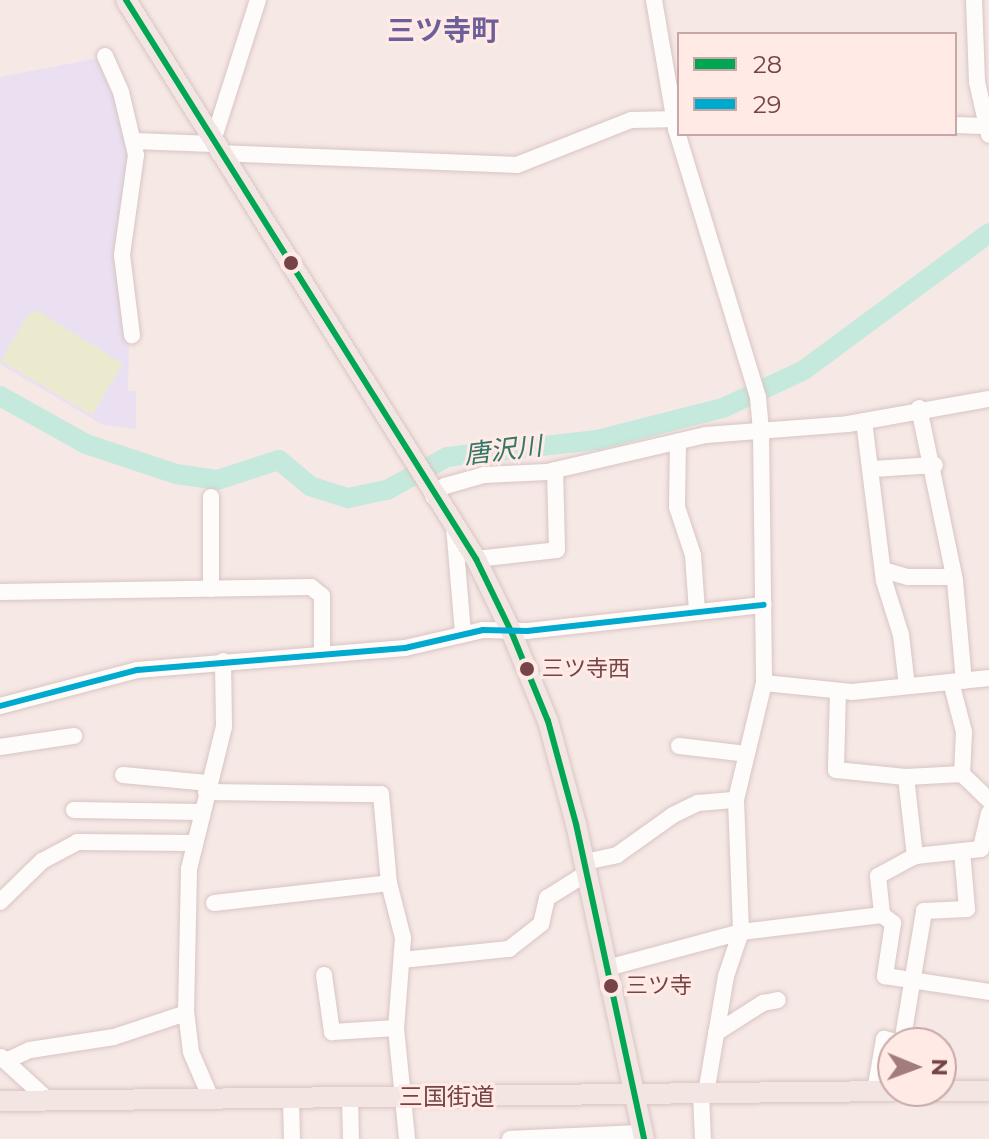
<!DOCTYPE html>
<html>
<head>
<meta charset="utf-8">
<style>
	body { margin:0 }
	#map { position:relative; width:989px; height:1139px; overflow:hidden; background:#f6e8e5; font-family:Montserrat,"Noto Sans JP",sans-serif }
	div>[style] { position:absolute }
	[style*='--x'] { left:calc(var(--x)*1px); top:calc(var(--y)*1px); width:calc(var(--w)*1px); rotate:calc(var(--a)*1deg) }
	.education>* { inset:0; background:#eae0f1 }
	.green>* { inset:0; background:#eceace }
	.river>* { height:20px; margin:-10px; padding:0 10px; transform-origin:10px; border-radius:10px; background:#c6e9dd }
	.roads { filter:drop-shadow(0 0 2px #d8c5c3) drop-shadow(0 0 2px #d8c5c3) }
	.minor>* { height:16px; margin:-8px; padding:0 8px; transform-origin:8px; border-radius:8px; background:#fefcfb }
	.major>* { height:20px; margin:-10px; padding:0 10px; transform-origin:10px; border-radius:10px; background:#f2e5e2 }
	.bus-1>* { height:6px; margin:-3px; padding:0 3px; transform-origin:3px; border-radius:3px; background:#00a651 }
	.bus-2>* { height:6px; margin:-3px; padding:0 3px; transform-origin:3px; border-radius:3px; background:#00a9ce }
	.dots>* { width:22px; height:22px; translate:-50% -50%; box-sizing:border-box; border:4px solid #ffeae6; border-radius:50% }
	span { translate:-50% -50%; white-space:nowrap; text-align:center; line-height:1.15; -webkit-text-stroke:6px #ffeae6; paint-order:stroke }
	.bus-label { font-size:22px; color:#764447 }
	.left { translate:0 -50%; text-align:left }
	.street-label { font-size:24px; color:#764447 }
	.water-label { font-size:26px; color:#347666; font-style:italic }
	.quarter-label { font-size:28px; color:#6d5f9a; font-weight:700 }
	.legend { position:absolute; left:677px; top:32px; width:280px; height:104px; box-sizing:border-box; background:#ffeae6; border:2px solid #c8a8a6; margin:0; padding:10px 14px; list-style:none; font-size:24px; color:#764447 }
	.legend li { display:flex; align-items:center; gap:16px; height:40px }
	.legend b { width:40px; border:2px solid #c8a8a6 }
	.north { position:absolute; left:877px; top:1027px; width:80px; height:80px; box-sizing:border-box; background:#ffeae6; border:2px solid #c8a8a6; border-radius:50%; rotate:91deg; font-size:22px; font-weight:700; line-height:32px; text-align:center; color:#764447 }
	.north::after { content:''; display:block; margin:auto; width:28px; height:36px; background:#a37d7e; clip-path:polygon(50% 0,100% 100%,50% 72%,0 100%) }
</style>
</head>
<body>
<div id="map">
	<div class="education">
		<div style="clip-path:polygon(94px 59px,104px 63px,116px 92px,129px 158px,125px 338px,129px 344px,128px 391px,136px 391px,136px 429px,103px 425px,0 364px,0 77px)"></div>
	</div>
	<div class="green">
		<div style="clip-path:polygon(38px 311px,123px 364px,92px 415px,1px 361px,28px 315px)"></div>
	</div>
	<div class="river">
		<div style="--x:0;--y:396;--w:98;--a:29.2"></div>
		<div style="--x:86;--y:444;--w:95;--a:18.4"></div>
		<div style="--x:176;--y:474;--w:41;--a:8.3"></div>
		<div style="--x:217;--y:480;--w:65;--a:-17.9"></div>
		<div style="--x:279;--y:460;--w:40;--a:40"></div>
		<div style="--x:310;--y:486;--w:40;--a:18"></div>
		<div style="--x:348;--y:498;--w:40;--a:-12"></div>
		<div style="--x:387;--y:490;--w:68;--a:-28.8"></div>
		<div style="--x:447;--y:457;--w:151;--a:-6.5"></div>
		<div style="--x:597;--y:440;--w:130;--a:-14.3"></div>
		<div style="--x:723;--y:408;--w:89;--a:-25.1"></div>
		<div style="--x:804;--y:370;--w:230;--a:-36.5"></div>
	</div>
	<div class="roads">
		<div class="minor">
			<div style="--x:654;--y:0;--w:131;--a:80.3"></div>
			<div style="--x:676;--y:129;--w:280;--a:73"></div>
			<div style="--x:758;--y:397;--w:35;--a:85"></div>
			<div style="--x:761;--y:432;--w:251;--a:89.3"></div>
			<div style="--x:764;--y:683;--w:120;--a:103.5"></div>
			<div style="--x:736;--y:800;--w:132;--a:87.8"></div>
			<div style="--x:741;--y:932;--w:46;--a:108.8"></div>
			<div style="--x:726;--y:976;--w:119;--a:99.7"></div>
			<div style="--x:974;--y:0;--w:82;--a:87.9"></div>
			<div style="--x:977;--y:82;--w:54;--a:77.2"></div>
			<div style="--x:105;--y:56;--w:39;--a:66"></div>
			<div style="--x:121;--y:92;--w:65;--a:76.6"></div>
			<div style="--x:136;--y:155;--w:101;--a:98"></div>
			<div style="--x:122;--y:255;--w:81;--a:82.9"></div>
			<div style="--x:955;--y:125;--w:34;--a:2"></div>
			<div style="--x:135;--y:141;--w:77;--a:2.2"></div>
			<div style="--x:212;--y:144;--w:151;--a:-72.3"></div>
			<div style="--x:219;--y:153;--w:298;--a:2.3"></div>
			<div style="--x:517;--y:165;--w:123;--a:-21.5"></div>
			<div style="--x:631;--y:120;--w:48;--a:-1.2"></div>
			<div style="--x:919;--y:408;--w:177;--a:78.2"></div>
			<div style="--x:955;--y:581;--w:100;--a:84.9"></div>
			<div style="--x:864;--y:421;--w:161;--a:82.9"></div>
			<div style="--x:884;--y:581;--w:57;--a:72.5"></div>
			<div style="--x:901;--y:635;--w:51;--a:83.3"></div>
			<div style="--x:678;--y:442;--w:65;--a:90.9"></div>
			<div style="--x:677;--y:507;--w:51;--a:71.6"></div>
			<div style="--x:693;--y:555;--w:56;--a:85.9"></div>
			<div style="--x:873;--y:469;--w:62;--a:-3.7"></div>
			<div style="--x:433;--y:496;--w:16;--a:-40"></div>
			<div style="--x:445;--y:486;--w:41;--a:-15.8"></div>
			<div style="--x:484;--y:475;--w:63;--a:-2.7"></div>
			<div style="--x:547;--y:472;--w:163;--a:-13.1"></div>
			<div style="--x:706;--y:435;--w:142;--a:-4.4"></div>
			<div style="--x:848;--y:424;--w:143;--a:-10.1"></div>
			<div style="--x:211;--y:497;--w:92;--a:90"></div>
			<div style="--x:454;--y:526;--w:108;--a:85.2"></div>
			<div style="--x:476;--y:559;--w:81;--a:-6.3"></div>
			<div style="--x:557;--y:550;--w:80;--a:-91.4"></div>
			<div style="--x:883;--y:570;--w:26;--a:16"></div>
			<div style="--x:908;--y:577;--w:45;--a:0"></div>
			<div style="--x:0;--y:592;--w:311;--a:-0.9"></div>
			<div style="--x:311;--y:587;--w:14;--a:39"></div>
			<div style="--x:322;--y:596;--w:58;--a:90"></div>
			<div style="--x:951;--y:682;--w:52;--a:75.4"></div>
			<div style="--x:964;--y:732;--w:42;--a:92.7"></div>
			<div style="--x:962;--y:774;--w:37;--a:44"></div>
			<div style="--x:764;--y:683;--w:88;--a:5.8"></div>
			<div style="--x:852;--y:692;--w:138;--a:-5.8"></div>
			<div style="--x:838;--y:691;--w:79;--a:91.5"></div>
			<div style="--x:836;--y:770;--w:70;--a:5.7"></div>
			<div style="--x:906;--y:777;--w:56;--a:-3.1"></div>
			<div style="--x:0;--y:706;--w:142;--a:-14.7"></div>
			<div style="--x:137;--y:670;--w:269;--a:-4.7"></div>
			<div style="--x:405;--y:648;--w:80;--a:-13"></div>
			<div style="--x:483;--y:630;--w:44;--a:1.3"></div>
			<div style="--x:527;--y:631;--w:238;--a:-6.3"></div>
			<div style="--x:679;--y:746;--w:68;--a:6.7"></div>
			<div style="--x:0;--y:747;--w:75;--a:-8.5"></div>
			<div style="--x:123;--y:775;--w:84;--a:5.4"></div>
			<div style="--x:906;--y:777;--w:80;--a:83.5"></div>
			<div style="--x:206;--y:792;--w:175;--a:0.7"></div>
			<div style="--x:381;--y:794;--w:89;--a:84.9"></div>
			<div style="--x:389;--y:883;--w:57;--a:75.7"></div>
			<div style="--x:403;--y:938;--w:90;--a:94.4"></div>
			<div style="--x:396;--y:1028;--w:112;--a:84.3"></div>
			<div style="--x:74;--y:810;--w:127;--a:0.9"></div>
			<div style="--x:989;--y:813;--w:37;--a:103"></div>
			<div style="--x:981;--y:849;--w:66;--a:173.9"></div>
			<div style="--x:915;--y:856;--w:42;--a:151.6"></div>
			<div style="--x:878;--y:876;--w:39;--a:84"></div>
			<div style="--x:882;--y:915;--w:14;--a:36"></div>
			<div style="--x:893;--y:923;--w:54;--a:98.6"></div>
			<div style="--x:885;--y:976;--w:105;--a:8.7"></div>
			<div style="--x:585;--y:862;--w:33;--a:-12"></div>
			<div style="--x:617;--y:855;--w:69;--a:-35.5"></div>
			<div style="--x:673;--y:815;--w:28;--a:-26"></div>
			<div style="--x:698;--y:803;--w:38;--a:-5"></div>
			<div style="--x:0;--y:902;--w:59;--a:-44.3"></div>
			<div style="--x:42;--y:861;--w:40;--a:-28"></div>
			<div style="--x:77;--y:842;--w:116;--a:0.5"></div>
			<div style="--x:214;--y:903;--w:176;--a:-6.5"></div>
			<div style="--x:402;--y:960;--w:108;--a:-5.9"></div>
			<div style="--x:509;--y:949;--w:41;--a:-38"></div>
			<div style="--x:541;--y:924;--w:27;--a:-77"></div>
			<div style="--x:547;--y:898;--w:47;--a:-32"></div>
			<div style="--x:607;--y:968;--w:139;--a:-15"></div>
			<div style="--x:741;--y:932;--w:142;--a:-6.9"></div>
			<div style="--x:324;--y:975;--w:58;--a:82"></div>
			<div style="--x:332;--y:1032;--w:64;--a:-3.6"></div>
			<div style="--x:716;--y:1033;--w:56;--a:-32.6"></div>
			<div style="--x:763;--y:1003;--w:15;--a:-11"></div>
			<div style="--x:902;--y:1043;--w:134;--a:-80.5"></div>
			<div style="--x:924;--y:911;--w:43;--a:-2.7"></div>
			<div style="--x:967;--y:909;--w:58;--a:-94.9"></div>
			<div style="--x:1;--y:1057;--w:65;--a:42.5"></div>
			<div style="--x:6;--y:1061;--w:26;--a:-25"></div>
			<div style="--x:30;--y:1050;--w:85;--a:-8.8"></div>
			<div style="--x:114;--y:1037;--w:76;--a:-18.4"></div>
			<div style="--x:875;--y:1091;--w:53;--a:-80.2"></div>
			<div style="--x:884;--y:1039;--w:16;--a:14"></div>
			<div style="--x:701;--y:1094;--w:45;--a:87.5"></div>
			<div style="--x:350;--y:1098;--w:41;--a:88.6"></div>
			<div style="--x:291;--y:1099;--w:40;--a:88.6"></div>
			<div style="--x:212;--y:1101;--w:53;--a:-113.2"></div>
			<div style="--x:191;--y:1052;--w:39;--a:-97"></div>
			<div style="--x:186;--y:1013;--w:144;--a:-88.8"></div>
			<div style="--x:189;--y:869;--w:147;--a:-76.2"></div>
			<div style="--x:224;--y:726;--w:65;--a:-90.9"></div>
			<div style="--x:510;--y:1139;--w:133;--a:-2.6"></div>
		</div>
		<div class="major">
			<div style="--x:126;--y:0;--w:660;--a:57.95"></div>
			<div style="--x:476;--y:559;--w:80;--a:64.1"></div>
			<div style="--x:511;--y:631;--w:97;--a:67.7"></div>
			<div style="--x:548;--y:721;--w:107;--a:74.8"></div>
			<div style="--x:576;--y:824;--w:322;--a:77.8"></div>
			<div style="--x:927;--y:1091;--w:62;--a:0"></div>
			<div style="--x:0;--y:1101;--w:893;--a:-0.64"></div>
		</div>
	</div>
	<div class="bus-1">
		<div style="--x:126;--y:0;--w:660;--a:57.95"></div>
		<div style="--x:476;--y:559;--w:80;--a:64.1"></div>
		<div style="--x:511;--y:631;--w:97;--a:67.7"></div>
		<div style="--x:548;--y:721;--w:107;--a:74.8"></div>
		<div style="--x:576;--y:824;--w:322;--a:77.8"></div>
	</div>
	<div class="bus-2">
		<div style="--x:0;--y:706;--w:142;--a:-14.7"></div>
		<div style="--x:137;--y:670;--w:269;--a:-4.7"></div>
		<div style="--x:405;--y:648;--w:80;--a:-13"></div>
		<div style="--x:483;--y:630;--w:44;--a:1.3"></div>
		<div style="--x:527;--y:631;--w:238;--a:-6.3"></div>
	</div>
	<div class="dots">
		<div style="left:291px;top:263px;background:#764447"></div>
		<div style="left:527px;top:669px;background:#764447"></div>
		<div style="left:611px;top:986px;background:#764447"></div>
	</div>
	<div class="bus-label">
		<span class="left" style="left:542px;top:669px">三ツ寺西</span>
		<span class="left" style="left:626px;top:986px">三ツ寺</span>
	</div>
	<div class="street-label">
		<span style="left:447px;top:1097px">三国街道</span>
	</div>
	<div class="water-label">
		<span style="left:503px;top:451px;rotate:-7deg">唐沢川</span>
	</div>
	<div class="quarter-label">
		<span style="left:443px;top:30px">三ツ寺町</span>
	</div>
	<ul class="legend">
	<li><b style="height:10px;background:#00a651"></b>28</li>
	<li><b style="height:10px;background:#00a9ce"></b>29</li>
	</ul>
	<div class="north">N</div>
</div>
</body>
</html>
